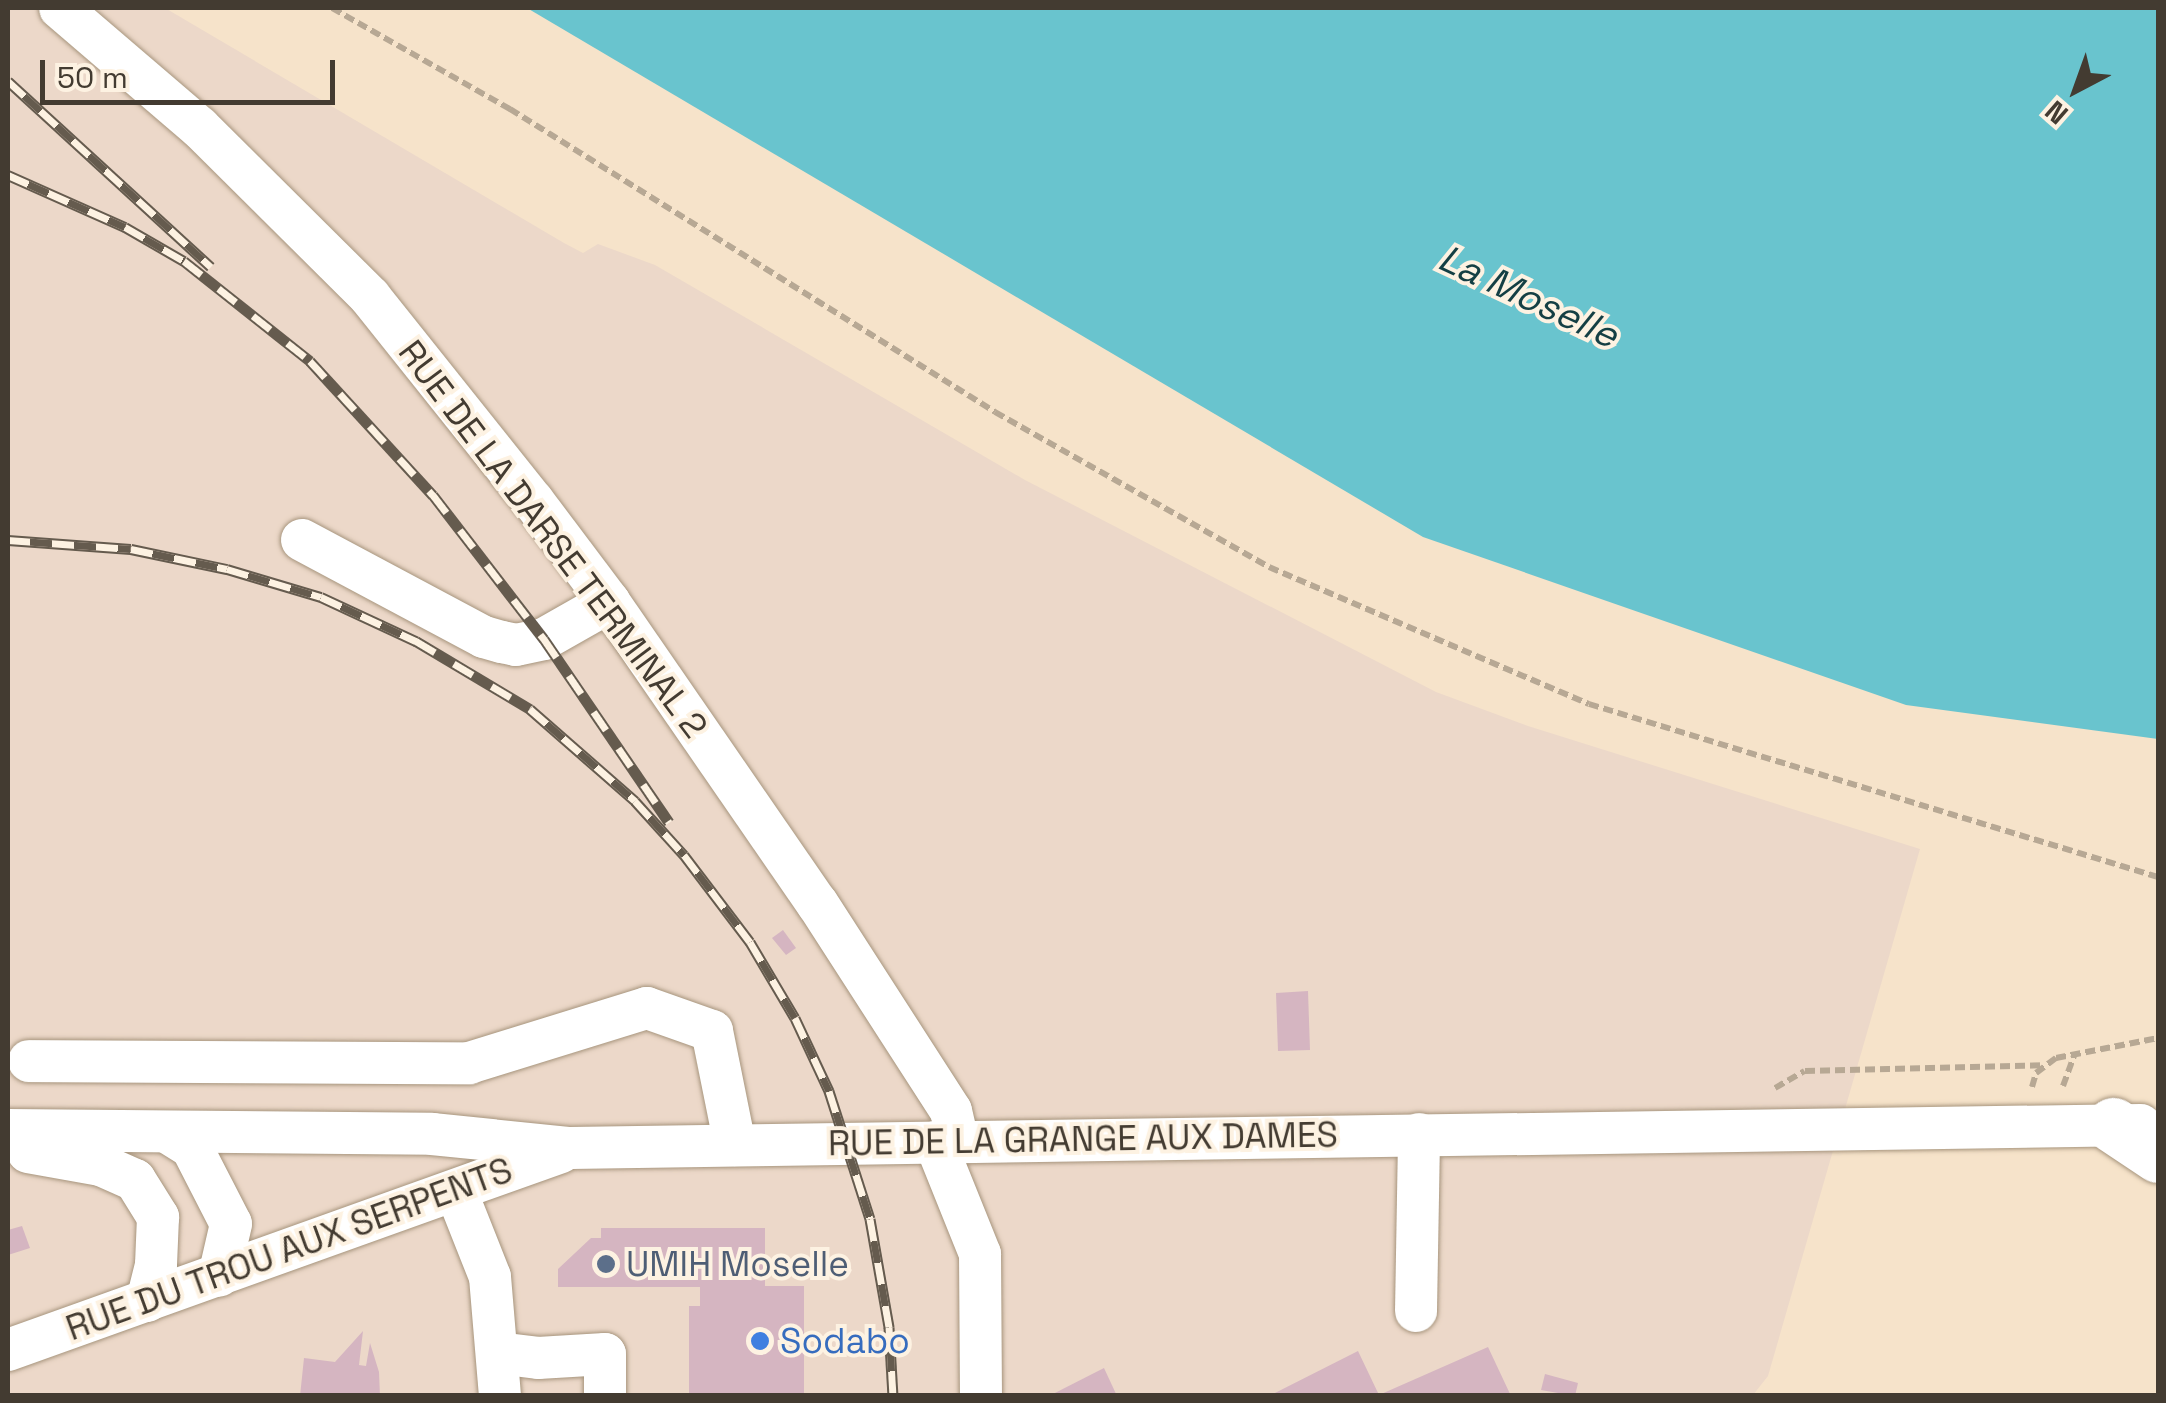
<!DOCTYPE html>
<html>
<head>
<meta charset="utf-8">
<style>
	body { margin:0 }
	#map { position:relative; width:2166px; height:1403px; overflow:hidden; background:#f6e3ca; font-family:"Space Grotesk",sans-serif }
	div>[style] { position:absolute }
	[style*='--x'] { left:calc(var(--x)*1px); top:calc(var(--y)*1px); width:calc(var(--w)*1px); rotate:calc(var(--a)*1deg) }
	.industrial>* { inset:0; background:#ecd8c9 }
	.water>* { inset:0; background:#69c4ce }
	.building>* { inset:0; background:#d5b5c1 }
	.path>* { height:6px; margin-top:-3px; transform-origin:0; background:repeating-linear-gradient(90deg,#b7a894 0 10px,transparent 0 15px) }
	.roads { filter:drop-shadow(0 0 2px #a7957d) drop-shadow(0 0 2px #a7957d) }
	.minor>* { height:42px; margin:-21px; padding:0 21px; transform-origin:21px; border-radius:21px; background:#fff }
	.highway>* { height:55px; margin:-27.5px; padding:0 27.5px; transform-origin:27.5px; border-radius:27.5px; background:#fff }
	.rail>* { height:11px; margin-top:-5.5px; transform-origin:0; background:repeating-linear-gradient(90deg,#fdf2e2 0 22px,#655b4e 0 44px); box-sizing:border-box; border-block:2px solid #655b4e }
	.dots>* { width:28px; height:28px; translate:-50% -50%; box-sizing:border-box; border:5px solid #fdf2e2; border-radius:50% }
	span { translate:-50% -50%; white-space:nowrap; text-align:center; line-height:1.15; -webkit-text-stroke:8px #fdf2e2; paint-order:stroke }
	.street-label { font-size:35px; color:#433b31 }
	.service-label { font-size:35px; color:#4e5e75 }
	.left { translate:0 -50%; text-align:left }
	.shop-label { font-size:35px; color:#366cbe }
	.water-label { font-size:38px; color:#143f44; font-style:italic }
	.frame { position:absolute; inset:0; border:10px solid #433b31; pointer-events:none }
	.north { position:absolute; left:2026px; top:40px; width:100px; height:100px; -webkit-text-stroke:8px #fdf2e2; paint-order:stroke; rotate:221deg; font-size:28px; font-weight:700; line-height:40px; text-align:center; color:#433b31 }
	.north::after { content:''; display:block; margin:auto; width:35px; height:45px; background:#433b31; clip-path:polygon(50% 0,100% 100%,50% 72%,0 100%) }
	.scale { position:absolute; left:40px; top:60px; width:295px; height:45px; box-sizing:border-box; border:5px solid #433b31; border-top:0; padding-left:12px; font-size:30px; line-height:35px; white-space:nowrap; color:#433b31; -webkit-text-stroke:8px #fdf2e2; paint-order:stroke }
</style>
</head>
<body>
<div id="map">
	<div class="industrial">
		<div style="clip-path:polygon(8px 8px,165px 8px,564px 243px,583px 253px,598px 244px,655px 265px,1025px 480px,1436px 692px,1528px 726px,1920px 849px,1768px 1376px,1753px 1395px,8px 1396px)"></div>
	</div>
	<div class="water">
		<div style="clip-path:polygon(527px 8px,2158px 8px,2158px 739px,1906px 705px,1423px 537px)"></div>
	</div>
	<div class="building">
		<div style="clip-path:polygon(783px 930px,796px 948px,786px 955px,772px 938px)"></div>
		<div style="clip-path:polygon(1308px 991px,1310px 1050px,1278px 1051px,1276px 993px)"></div>
		<div style="clip-path:polygon(22px 1226px,30px 1248px,8px 1255px,8px 1230px)"></div>
		<div style="clip-path:polygon(601px 1228px,765px 1228px,765px 1286px,804px 1286px,804px 1396px,689px 1396px,689px 1306px,700px 1306px,700px 1287px,558px 1287px,558px 1269px,591px 1238px,601px 1238px)"></div>
		<div style="clip-path:polygon(363px 1331px,359px 1365px,366px 1366px,370px 1343px,379px 1372px,380px 1396px,300px 1396px,304px 1358px,335px 1362px)"></div>
		<div style="clip-path:polygon(1488px 1347px,1511px 1396px,1269px 1396px,1358px 1351px,1379px 1395px)"></div>
		<div style="clip-path:polygon(1104px 1368px,1117px 1396px,1049px 1396px)"></div>
		<div style="clip-path:polygon(1545px 1374px,1578px 1383px,1575px 1396px,1541px 1390px)"></div>
	</div>
	<div class="path">
		<div style="--x:332;--y:8;--w:205;--a:29.6"></div>
		<div style="--x:510;--y:109;--w:572;--a:31.99"></div>
		<div style="--x:995;--y:412;--w:315;--a:29.5"></div>
		<div style="--x:1269;--y:567;--w:348;--a:23.2"></div>
		<div style="--x:1589;--y:704;--w:595;--a:16.91"></div>
		<div style="--x:2063;--y:1086;--w:32;--a:-70"></div>
		<div style="--x:2032;--y:1087;--w:15;--a:-74"></div>
		<div style="--x:2036;--y:1073;--w:25;--a:-37"></div>
		<div style="--x:2056;--y:1058;--w:104;--a:-11.1"></div>
		<div style="--x:1775;--y:1088;--w:34;--a:-30"></div>
		<div style="--x:1805;--y:1071;--w:239;--a:-1.4"></div>
	</div>
	<div class="roads">
		<div class="minor">
			<div style="--x:60;--y:8;--w:183;--a:40.6"></div>
			<div style="--x:199;--y:127;--w:241;--a:44.8"></div>
			<div style="--x:370;--y:297;--w:261;--a:51.4"></div>
			<div style="--x:533;--y:501;--w:126;--a:53"></div>
			<div style="--x:609;--y:602;--w:366;--a:55.4"></div>
			<div style="--x:817;--y:903;--w:247;--a:57.2"></div>
			<div style="--x:951;--y:1111;--w:31;--a:77"></div>
			<div style="--x:302;--y:540;--w:206;--a:28.1"></div>
			<div style="--x:484;--y:637;--w:19;--a:16"></div>
			<div style="--x:502;--y:642;--w:14;--a:12"></div>
			<div style="--x:516;--y:645;--w:29;--a:-12"></div>
			<div style="--x:544;--y:639;--w:75;--a:-29.6"></div>
			<div style="--x:29;--y:1061;--w:440;--a:0.3"></div>
			<div style="--x:469;--y:1063;--w:186;--a:-17.2"></div>
			<div style="--x:647;--y:1008;--w:69;--a:19.5"></div>
			<div style="--x:712;--y:1031;--w:116;--a:78.6"></div>
			<div style="--x:8;--y:1130;--w:424;--a:0.5"></div>
			<div style="--x:432;--y:1134;--w:139;--a:5.8"></div>
			<div style="--x:570;--y:1148;--w:1571;--a:-0.84"></div>
			<div style="--x:170;--y:1134;--w:26;--a:32"></div>
			<div style="--x:192;--y:1148;--w:85;--a:62.8"></div>
			<div style="--x:231;--y:1224;--w:53;--a:103"></div>
			<div style="--x:935;--y:1142;--w:121;--a:68.1"></div>
			<div style="--x:980;--y:1254;--w:142;--a:89.6"></div>
			<div style="--x:28;--y:1152;--w:74;--a:10.1"></div>
			<div style="--x:101;--y:1165;--w:37;--a:24"></div>
			<div style="--x:135;--y:1180;--w:44;--a:58.1"></div>
			<div style="--x:158;--y:1217;--w:48;--a:92.4"></div>
			<div style="--x:156;--y:1265;--w:37;--a:104"></div>
			<div style="--x:456;--y:1191;--w:92;--a:68.4"></div>
			<div style="--x:490;--y:1277;--w:119;--a:85.2"></div>
			<div style="--x:1416;--y:1311;--w:177;--a:-89"></div>
			<div style="--x:8;--y:1350;--w:587;--a:-19.7"></div>
			<div style="--x:498;--y:1353;--w:40;--a:7.1"></div>
			<div style="--x:538;--y:1358;--w:67;--a:-3.4"></div>
			<div style="--x:605;--y:1354;--w:42;--a:90"></div>
		</div>
		<div class="highway">
			<div style="--x:2113;--y:1125;--w:54;--a:33.7"></div>
		</div>
	</div>
	<div class="rail">
		<div style="--x:8;--y:81;--w:275;--a:42.5"></div>
		<div style="--x:8;--y:175;--w:128;--a:24"></div>
		<div style="--x:125;--y:227;--w:68;--a:30"></div>
		<div style="--x:184;--y:261;--w:161;--a:38.4"></div>
		<div style="--x:310;--y:361;--w:182;--a:47.5"></div>
		<div style="--x:433;--y:495;--w:182;--a:52.4"></div>
		<div style="--x:544;--y:639;--w:222;--a:55.7"></div>
		<div style="--x:8;--y:540;--w:123;--a:4.2"></div>
		<div style="--x:131;--y:549;--w:98;--a:11.8"></div>
		<div style="--x:227;--y:569;--w:98;--a:16.6"></div>
		<div style="--x:321;--y:597;--w:105;--a:24.9"></div>
		<div style="--x:416;--y:641;--w:133;--a:30.8"></div>
		<div style="--x:530;--y:709;--w:140;--a:41.2"></div>
		<div style="--x:635;--y:801;--w:73;--a:47.8"></div>
		<div style="--x:684;--y:855;--w:109;--a:52.8"></div>
		<div style="--x:750;--y:942;--w:88;--a:59.4"></div>
		<div style="--x:795;--y:1018;--w:81;--a:65"></div>
		<div style="--x:829;--y:1091;--w:134;--a:72.2"></div>
		<div style="--x:870;--y:1219;--w:110;--a:80"></div>
		<div style="--x:889;--y:1327;--w:69;--a:86.7"></div>
	</div>
	<div class="dots">
		<div style="left:606px;top:1264px;background:#5c6f8a"></div>
		<div style="left:760px;top:1341px;background:#3f7fe0"></div>
	</div>
	<div class="street-label">
		<span style="left:553px;top:539px;rotate:53deg">RUE DE LA DARSE TERMINAL 2</span>
		<span style="left:1083px;top:1139px;rotate:-1deg">RUE DE LA GRANGE AUX DAMES</span>
		<span style="left:289px;top:1249px;rotate:-20deg">RUE DU TROU AUX SERPENTS</span>
	</div>
	<div class="service-label">
		<span class="left" style="left:626px;top:1264px">UMIH Moselle</span>
	</div>
	<div class="shop-label">
		<span class="left" style="left:780px;top:1341px">Sodabo</span>
	</div>
	<div class="water-label">
		<span style="left:1528px;top:297px;rotate:25deg">La Moselle</span>
	</div>
	<div class="frame"></div>
	<div class="north">N</div>
	<div class="scale">50 m</div>
</div>
</body>
</html>
